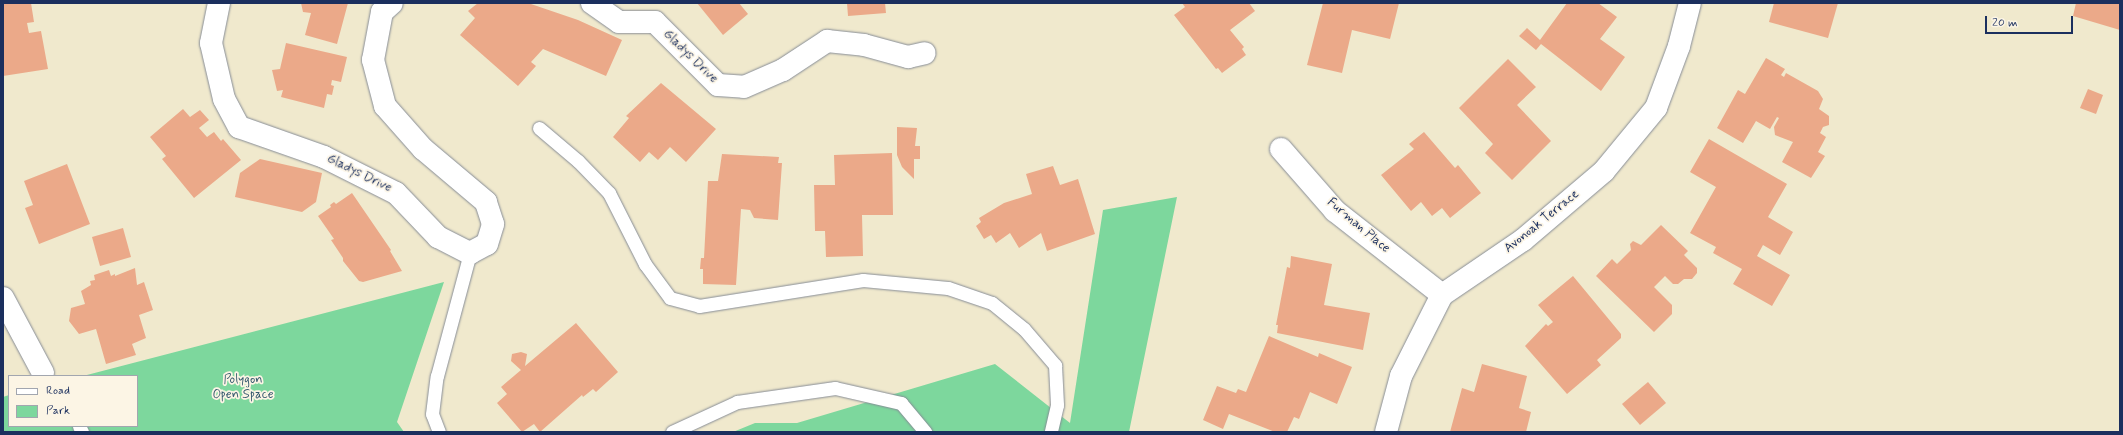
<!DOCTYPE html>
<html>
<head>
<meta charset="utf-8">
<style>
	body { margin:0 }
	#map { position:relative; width:2123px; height:435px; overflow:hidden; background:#f0e9cd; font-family:Mynerve,sans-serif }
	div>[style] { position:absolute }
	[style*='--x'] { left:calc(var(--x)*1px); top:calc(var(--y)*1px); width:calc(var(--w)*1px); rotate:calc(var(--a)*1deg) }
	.green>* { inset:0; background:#7dd79d }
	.building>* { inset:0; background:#eba989 }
	.roads { filter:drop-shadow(0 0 1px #868c96) drop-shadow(0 0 1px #868c96) }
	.service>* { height:13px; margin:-6.5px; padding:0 6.5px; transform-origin:6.5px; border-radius:6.5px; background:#fff }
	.minor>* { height:22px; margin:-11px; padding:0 11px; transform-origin:11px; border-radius:11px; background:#fff }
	span { translate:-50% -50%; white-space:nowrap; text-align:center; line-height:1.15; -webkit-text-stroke:3.5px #fcf5e5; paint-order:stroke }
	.street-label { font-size:13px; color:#1b2f5e }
	.park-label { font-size:13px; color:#34596e }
	.frame { position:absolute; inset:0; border:4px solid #1b2f5e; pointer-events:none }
	.legend { position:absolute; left:8px; top:375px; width:130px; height:52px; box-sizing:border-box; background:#fcf5e5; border:1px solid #a2a6af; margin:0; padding:5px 7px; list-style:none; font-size:12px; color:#1b2f5e }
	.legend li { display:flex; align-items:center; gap:8px; height:20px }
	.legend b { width:20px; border:1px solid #a2a6af }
	.scale { position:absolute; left:1985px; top:16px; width:88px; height:18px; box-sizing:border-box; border:2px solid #1b2f5e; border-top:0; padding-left:5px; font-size:12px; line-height:14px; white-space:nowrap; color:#1b2f5e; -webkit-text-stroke:3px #fcf5e5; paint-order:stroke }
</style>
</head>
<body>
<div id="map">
	<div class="green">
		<div style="clip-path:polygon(1177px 197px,1129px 432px,733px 432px,755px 423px,797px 423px,995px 364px,1070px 423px,1103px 210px)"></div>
		<div style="clip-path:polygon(444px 282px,397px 422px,404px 432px,3px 432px,3px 397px,9px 395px,9px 426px,137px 426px,137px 376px,83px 376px)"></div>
	</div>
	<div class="building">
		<div style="clip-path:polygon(3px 3px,31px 3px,34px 22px,27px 23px,29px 33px,41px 31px,48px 69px,3px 76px)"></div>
		<div style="clip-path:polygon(301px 3px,348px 3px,337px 44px,305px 35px,311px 13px,303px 12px)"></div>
		<div style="clip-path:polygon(478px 3px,528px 3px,578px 20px,622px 40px,606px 76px,543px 49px,531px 62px,536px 66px,518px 86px,460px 35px,475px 18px,468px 11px)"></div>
		<div style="clip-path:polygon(697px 3px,739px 3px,748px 14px,723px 35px)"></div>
		<div style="clip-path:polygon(847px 3px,885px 3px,886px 13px,848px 16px)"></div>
		<div style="clip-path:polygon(1182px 3px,1249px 3px,1255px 11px,1230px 30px,1244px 47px,1242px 49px,1246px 55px,1222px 73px,1218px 68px,1216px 69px,1174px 15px,1185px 7px)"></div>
		<div style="clip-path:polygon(1323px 3px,1399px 3px,1390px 39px,1352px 30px,1342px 73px,1307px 65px)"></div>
		<div style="clip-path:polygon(1567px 3px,1598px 3px,1617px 17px,1600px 39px,1625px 57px,1601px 91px,1541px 44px,1536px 50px,1519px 36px,1527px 28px,1540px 40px)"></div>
		<div style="clip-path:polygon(1774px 3px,1838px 3px,1828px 38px,1769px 22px)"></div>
		<div style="clip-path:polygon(2076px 3px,2120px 3px,2120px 30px,2073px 16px)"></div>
		<div style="clip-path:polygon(286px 43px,347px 57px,341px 82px,332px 80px,331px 85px,334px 86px,332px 95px,327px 94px,324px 108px,281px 97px,283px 90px,277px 91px,272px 70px,280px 69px)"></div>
		<div style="clip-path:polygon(1766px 58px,1785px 69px,1781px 75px,1784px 77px,1786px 73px,1818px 91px,1823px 99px,1819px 109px,1829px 116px,1829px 125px,1823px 127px,1820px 133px,1826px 137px,1818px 152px,1825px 156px,1811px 178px,1782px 162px,1793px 142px,1775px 135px,1774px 127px,1779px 118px,1777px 117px,1770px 129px,1756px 121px,1743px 143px,1717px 128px,1738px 90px,1745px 94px)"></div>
		<div style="clip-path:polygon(1508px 59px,1536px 87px,1517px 105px,1551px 141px,1512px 180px,1485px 153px,1493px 144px,1459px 108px)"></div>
		<div style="clip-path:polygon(661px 83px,716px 129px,686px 162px,670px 147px,658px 160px,649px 152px,640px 162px,613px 137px,629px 118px,626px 116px)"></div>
		<div style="clip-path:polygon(2088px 89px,2103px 95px,2096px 114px,2080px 108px)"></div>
		<div style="clip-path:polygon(183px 109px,190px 117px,200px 110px,209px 120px,199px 128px,207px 137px,214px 132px,221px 141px,223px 139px,241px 160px,194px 198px,162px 159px,166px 156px,150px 137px)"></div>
		<div style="clip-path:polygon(897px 127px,917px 128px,915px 146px,920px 146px,920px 159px,914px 159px,914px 179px,902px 167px,897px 155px)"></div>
		<div style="clip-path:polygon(1424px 132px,1455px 168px,1458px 165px,1481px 193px,1450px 218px,1442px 208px,1432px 216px,1421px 202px,1411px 211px,1381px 175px,1414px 149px,1409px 144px)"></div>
		<div style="clip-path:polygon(1709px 139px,1787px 184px,1768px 217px,1793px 232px,1780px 255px,1763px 245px,1757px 256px,1790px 275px,1772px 306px,1733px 284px,1742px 269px,1713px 253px,1716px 247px,1690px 233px,1716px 187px,1690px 172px)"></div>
		<div style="clip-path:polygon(892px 153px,893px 215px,862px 215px,863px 256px,826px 257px,825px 231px,815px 231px,814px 185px,835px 185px,834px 155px)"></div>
		<div style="clip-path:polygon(722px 154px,779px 157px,778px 163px,782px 163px,778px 220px,754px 218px,750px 210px,741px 209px,736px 285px,703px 284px,703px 269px,700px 269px,701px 258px,704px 258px,708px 181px,718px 181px)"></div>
		<div style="clip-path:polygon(260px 159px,322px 173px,316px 202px,302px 212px,235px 197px,240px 173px)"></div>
		<div style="clip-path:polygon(67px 164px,90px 224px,39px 244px,25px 208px,33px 205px,24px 181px)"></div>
		<div style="clip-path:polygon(1053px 166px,1060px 185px,1078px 179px,1095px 234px,1047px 251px,1041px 233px,1019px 248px,1010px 233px,996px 243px,991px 235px,984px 239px,976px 226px,981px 222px,979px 218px,1004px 203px,1032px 194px,1026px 174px)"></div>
		<div style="clip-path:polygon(352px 193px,391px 250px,390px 251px,402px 271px,363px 282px,359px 281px,343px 261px,343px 258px,331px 240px,334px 239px,318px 216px,331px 207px,330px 205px,334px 202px,336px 204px)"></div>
		<div style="clip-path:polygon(1661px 225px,1688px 251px,1684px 255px,1697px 268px,1697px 273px,1692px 279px,1684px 279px,1678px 284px,1673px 284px,1665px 276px,1654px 287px,1672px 305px,1672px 314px,1654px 332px,1596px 276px,1612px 259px,1617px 264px,1631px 250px,1630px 244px,1633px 241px,1641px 245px)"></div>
		<div style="clip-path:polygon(123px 228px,131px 257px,100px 266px,92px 237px)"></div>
		<div style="clip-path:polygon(1291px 256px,1332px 264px,1324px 305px,1370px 313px,1363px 350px,1277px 333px,1278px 325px,1276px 325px,1287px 267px,1290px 268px)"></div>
		<div style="clip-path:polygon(135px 268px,137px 285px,144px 282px,153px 310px,139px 315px,146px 338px,132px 344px,136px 355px,106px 364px,96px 329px,79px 334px,69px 321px,71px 308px,85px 304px,81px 291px,91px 285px,90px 281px,95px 280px,94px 275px,109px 270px,111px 276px,115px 274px,115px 276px)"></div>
		<div style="clip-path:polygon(1573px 276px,1621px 334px,1621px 338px,1597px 360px,1601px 365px,1567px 394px,1525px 346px,1546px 324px,1548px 326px,1553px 322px,1538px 305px)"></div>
		<div style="clip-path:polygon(576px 323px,618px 372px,596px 392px,593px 389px,583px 397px,582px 395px,540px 432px,534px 424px,522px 432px,497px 403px,507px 394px,501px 387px,521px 370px,511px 361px,512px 354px,521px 352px,527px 354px,525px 366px)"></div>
		<div style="clip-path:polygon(1269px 336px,1318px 357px,1319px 353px,1352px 367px,1337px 404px,1310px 392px,1299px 419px,1294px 417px,1287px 432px,1275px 432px,1229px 414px,1223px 429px,1203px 420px,1217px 386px,1236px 393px,1238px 389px,1246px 392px)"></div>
		<div style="clip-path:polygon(1482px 364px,1527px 376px,1519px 408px,1531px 412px,1526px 432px,1450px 432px,1462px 388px,1474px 392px)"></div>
		<div style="clip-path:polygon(1648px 382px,1666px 403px,1640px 425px,1622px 404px)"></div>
	</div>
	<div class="roads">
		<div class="service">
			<div style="--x:539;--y:128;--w:51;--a:40.2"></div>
			<div style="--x:578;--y:161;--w:45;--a:45.9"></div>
			<div style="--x:609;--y:193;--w:80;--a:63.1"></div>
			<div style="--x:645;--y:264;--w:42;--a:53.7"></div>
			<div style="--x:670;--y:298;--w:30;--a:15"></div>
			<div style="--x:699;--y:306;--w:166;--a:-9"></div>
			<div style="--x:863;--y:280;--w:85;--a:5.4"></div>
			<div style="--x:948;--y:288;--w:46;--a:18.8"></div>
			<div style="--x:992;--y:303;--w:41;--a:39.1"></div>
			<div style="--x:1024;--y:329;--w:48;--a:49.3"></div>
			<div style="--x:1055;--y:365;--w:40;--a:87.1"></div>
			<div style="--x:1057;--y:405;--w:28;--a:103"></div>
			<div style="--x:79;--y:426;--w:7;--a:63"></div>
			<div style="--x:439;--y:432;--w:19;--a:-111"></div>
			<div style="--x:432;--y:414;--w:38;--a:-83"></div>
			<div style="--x:437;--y:376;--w:127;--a:-75"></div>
			<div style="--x:672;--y:432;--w:72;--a:-24.8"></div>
			<div style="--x:737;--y:402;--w:99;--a:-8.1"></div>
			<div style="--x:835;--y:388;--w:68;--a:12.8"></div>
			<div style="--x:901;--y:403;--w:38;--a:50"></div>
		</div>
		<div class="minor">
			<div style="--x:219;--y:3;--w:41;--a:101.3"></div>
			<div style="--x:211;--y:43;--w:57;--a:76.9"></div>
			<div style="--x:224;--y:99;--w:32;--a:62"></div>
			<div style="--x:239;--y:127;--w:90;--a:19.4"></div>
			<div style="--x:324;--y:157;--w:80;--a:26.6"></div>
			<div style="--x:396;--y:193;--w:61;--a:46.3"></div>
			<div style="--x:438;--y:237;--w:36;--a:27"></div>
			<div style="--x:470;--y:253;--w:19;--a:-28"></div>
			<div style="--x:487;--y:244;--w:21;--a:-73"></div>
			<div style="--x:493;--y:224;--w:23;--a:-108"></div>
			<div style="--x:486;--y:202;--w:82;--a:-139.9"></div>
			<div style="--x:423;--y:149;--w:57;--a:-131.5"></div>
			<div style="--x:385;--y:106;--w:48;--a:-104.6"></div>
			<div style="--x:373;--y:60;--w:49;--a:-79.4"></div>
			<div style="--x:382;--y:12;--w:13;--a:-42"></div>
			<div style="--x:592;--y:3;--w:33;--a:35"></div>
			<div style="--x:619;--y:22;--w:36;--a:0"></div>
			<div style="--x:655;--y:22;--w:89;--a:45"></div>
			<div style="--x:718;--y:85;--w:26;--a:4"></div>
			<div style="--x:744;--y:87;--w:43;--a:-23.6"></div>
			<div style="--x:783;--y:70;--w:53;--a:-33.4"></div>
			<div style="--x:827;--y:41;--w:37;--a:6"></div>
			<div style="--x:864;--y:45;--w:46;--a:15.3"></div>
			<div style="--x:908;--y:57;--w:17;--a:-13"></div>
			<div style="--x:1281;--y:149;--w:82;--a:48.9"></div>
			<div style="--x:1335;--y:211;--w:136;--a:38.1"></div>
			<div style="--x:3;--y:298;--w:85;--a:61.9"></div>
			<div style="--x:1386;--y:432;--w:58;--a:-75"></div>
			<div style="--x:1401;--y:376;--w:91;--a:-63.2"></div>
			<div style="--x:1442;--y:295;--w:98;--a:-34.2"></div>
			<div style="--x:1523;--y:240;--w:106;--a:-40.4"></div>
			<div style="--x:1604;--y:171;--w:82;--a:-50.5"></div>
			<div style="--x:1656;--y:108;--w:66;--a:-69.6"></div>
			<div style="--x:1679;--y:46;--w:44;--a:-75.7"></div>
		</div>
	</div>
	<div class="street-label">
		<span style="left:690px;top:57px;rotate:44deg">Gladys Drive</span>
		<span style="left:359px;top:174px;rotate:26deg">Gladys Drive</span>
		<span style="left:1542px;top:222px;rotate:-39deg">Avonoak Terrace</span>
		<span style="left:1358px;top:226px;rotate:40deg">Furman Place</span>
	</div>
	<div class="park-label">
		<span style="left:243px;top:388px">Polygon<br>Open Space</span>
	</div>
	<div class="frame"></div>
	<ul class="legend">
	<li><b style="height:5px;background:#fff"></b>Road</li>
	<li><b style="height:11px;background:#7dd79d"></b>Park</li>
	</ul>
	<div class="scale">20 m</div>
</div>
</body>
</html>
